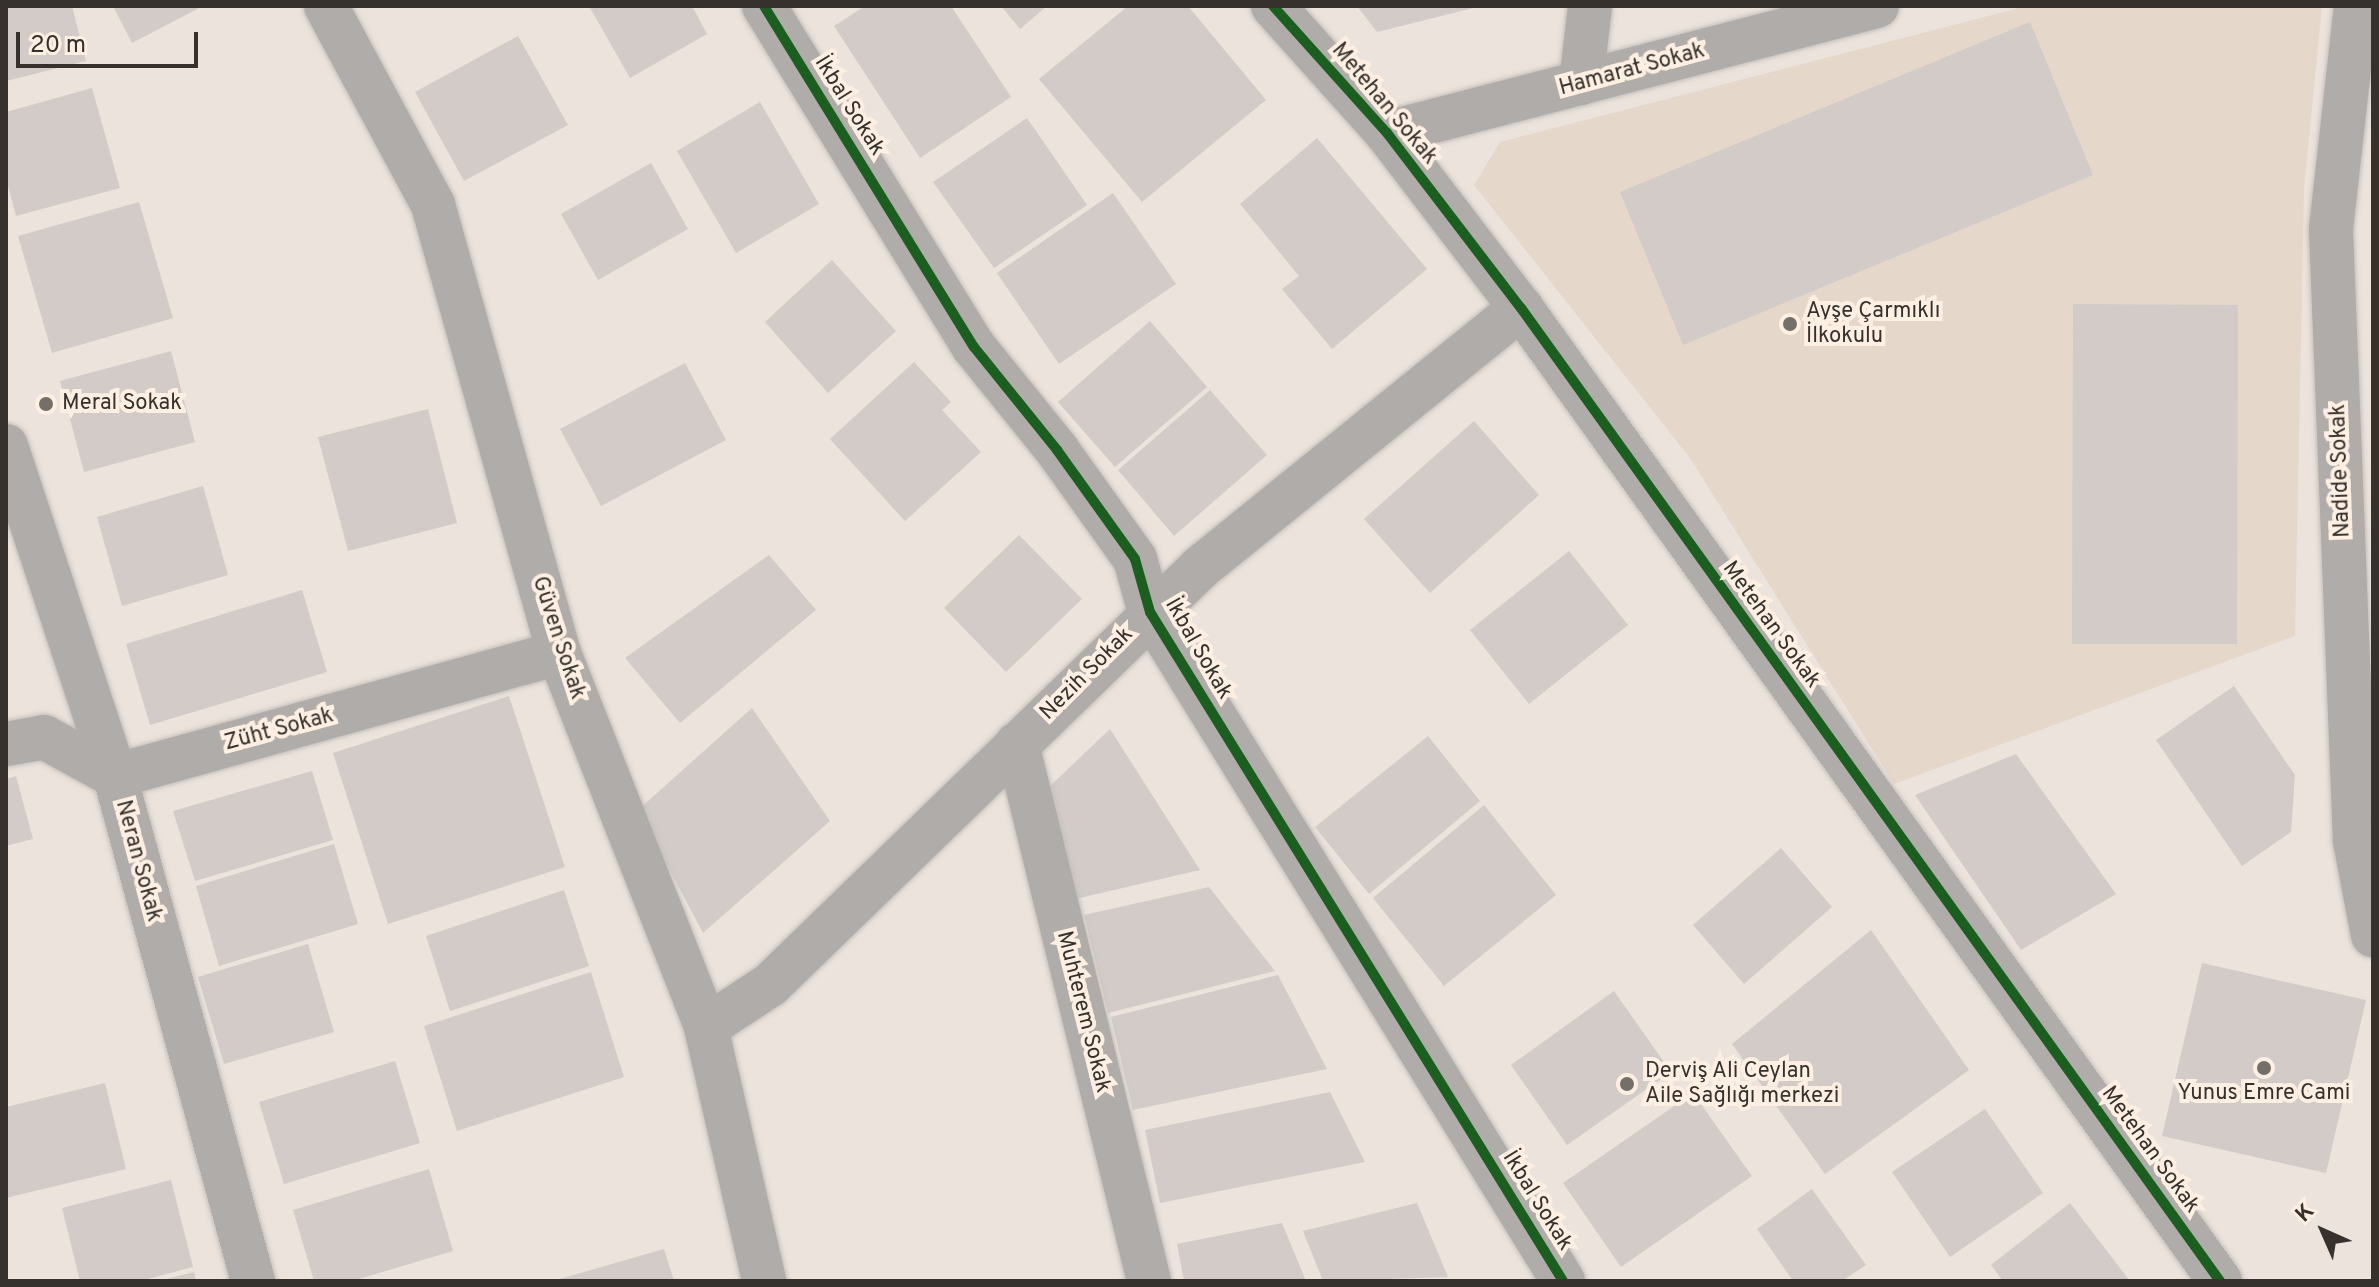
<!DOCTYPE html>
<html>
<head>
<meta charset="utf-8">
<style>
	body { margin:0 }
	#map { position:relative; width:2379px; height:1287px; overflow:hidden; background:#ebe3dc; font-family:Overpass,sans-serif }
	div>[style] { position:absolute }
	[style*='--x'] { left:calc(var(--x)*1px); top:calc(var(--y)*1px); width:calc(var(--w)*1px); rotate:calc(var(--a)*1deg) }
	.built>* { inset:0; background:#e6d7cb }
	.building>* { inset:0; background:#d2cbc7 }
	.roads { filter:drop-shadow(0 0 2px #c5bfba) drop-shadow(0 0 2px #c5bfba) }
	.minor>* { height:44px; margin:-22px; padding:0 22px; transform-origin:22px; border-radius:22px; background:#b0aca9 }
	.cycleway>* { height:10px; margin:-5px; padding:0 5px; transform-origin:5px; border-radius:5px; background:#1b5e20 }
	.dots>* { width:22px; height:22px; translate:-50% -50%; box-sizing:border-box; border:4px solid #feefe3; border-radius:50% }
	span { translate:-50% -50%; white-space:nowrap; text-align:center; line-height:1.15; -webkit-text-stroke:8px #feefe3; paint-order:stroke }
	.street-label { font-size:22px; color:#36312c }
	.poi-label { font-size:22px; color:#36312c }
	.left { translate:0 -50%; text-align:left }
	.frame { position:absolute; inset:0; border:8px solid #36312c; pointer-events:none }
	.north { position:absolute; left:2283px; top:1191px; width:80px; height:80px; -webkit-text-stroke:6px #feefe3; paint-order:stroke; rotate:315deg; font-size:22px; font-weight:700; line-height:32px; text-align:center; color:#36312c }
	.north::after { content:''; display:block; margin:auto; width:28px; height:36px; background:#36312c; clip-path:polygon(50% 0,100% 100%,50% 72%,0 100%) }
	.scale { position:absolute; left:16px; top:32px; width:182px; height:36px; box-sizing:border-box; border:4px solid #36312c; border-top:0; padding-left:10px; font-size:24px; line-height:28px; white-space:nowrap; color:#36312c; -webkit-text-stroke:6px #feefe3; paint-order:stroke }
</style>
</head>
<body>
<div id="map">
	<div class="built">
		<div style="clip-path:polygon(2027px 6px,2322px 6px,2304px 190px,2295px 636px,1894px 784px,1690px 458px,1474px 185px,1500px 142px)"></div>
	</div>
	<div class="building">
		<div style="clip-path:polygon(6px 6px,72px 6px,86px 61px,6px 81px)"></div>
		<div style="clip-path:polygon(113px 6px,203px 6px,132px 43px)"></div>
		<div style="clip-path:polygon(589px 6px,692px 6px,707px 34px,630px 78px)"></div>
		<div style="clip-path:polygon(865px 6px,951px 6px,1011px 97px,920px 158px,834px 26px)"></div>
		<div style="clip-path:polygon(1001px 6px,1047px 6px,1020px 29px)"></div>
		<div style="clip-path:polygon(1128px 6px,1188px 6px,1266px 100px,1142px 202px,1039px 79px)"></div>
		<div style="clip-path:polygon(1357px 6px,1477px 6px,1477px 7px,1377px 32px)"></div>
		<div style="clip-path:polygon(2030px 22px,2093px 175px,1683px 345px,1620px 192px)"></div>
		<div style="clip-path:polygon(518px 36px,568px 125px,464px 181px,415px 92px)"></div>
		<div style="clip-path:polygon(92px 88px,120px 188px,16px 216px,6px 178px,6px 112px)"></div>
		<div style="clip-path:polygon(760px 102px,819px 204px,736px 253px,677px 151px)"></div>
		<div style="clip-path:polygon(1027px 118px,1087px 205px,994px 268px,933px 182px)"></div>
		<div style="clip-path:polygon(1317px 138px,1427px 269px,1332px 349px,1282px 289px,1299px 276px,1240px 204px)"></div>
		<div style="clip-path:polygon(651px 163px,688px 229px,598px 280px,561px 214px)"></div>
		<div style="clip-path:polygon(1113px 193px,1176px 284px,1059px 364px,997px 273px)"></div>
		<div style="clip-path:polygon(139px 202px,173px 318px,52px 353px,18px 236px)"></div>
		<div style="clip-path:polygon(832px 260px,896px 331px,828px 393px,765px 322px)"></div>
		<div style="clip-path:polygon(2073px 304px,2238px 305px,2237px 644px,2072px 644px)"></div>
		<div style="clip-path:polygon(1150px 321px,1207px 387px,1115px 467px,1058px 402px)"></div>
		<div style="clip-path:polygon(171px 351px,195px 442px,84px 472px,60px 381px)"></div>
		<div style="clip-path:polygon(914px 362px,951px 402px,942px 410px,981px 452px,905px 521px,830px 439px)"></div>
		<div style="clip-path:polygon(685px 363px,726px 440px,601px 506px,560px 429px)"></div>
		<div style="clip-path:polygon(1210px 390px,1267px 455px,1174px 536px,1118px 470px)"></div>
		<div style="clip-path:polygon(428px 409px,457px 523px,348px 551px,318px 437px)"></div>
		<div style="clip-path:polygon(1474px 421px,1539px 495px,1430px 593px,1364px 519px)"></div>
		<div style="clip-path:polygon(203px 486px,228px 575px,122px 606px,97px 517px)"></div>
		<div style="clip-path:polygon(1019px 535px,1082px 599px,1006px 672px,944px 608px)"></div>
		<div style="clip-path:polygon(1569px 551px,1628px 625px,1529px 704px,1470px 630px)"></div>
		<div style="clip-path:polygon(769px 555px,816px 610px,680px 723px,625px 658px)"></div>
		<div style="clip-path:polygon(302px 590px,327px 672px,150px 725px,126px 644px)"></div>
		<div style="clip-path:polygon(2234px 686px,2295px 775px,2291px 832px,2242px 866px,2156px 740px)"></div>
		<div style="clip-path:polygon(509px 696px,565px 867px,388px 924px,333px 753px)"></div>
		<div style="clip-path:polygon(752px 708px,830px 821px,703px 933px,638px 810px)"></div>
		<div style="clip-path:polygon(1110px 729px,1200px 870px,1075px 899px,1049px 787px)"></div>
		<div style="clip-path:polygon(1428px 736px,1480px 801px,1369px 894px,1315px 827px)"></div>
		<div style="clip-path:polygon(2016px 754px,2116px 894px,2021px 950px,1915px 795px)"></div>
		<div style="clip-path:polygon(312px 771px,333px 840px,195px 881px,173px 811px)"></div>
		<div style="clip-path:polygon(16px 776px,33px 839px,6px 846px,6px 779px)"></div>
		<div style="clip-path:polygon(1484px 805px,1556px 895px,1444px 986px,1373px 898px)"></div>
		<div style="clip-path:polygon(334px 844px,358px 924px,219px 966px,196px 886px)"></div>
		<div style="clip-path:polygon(1781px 848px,1832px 907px,1744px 984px,1693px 925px)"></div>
		<div style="clip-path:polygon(1209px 887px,1275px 971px,1108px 1013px,1084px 915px)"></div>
		<div style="clip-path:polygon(564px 890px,589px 966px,450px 1011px,426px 936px)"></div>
		<div style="clip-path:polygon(1871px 930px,1969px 1070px,1825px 1174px,1732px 1044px)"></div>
		<div style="clip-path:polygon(308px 944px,334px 1032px,224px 1064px,198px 977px)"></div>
		<div style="clip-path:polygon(2202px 963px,2366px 1000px,2326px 1173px,2162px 1136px)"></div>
		<div style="clip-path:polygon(591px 972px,624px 1077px,457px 1131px,424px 1026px)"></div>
		<div style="clip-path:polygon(1278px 975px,1327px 1069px,1133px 1110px,1111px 1017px)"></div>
		<div style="clip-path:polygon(1614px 991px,1671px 1072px,1567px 1145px,1511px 1065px)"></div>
		<div style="clip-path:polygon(395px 1061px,420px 1143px,284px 1184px,259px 1102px)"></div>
		<div style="clip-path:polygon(105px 1083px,126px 1169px,6px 1198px,6px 1107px)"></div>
		<div style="clip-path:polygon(1330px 1092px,1365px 1162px,1160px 1203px,1145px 1130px)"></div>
		<div style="clip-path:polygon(1693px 1093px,1752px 1176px,1621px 1267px,1563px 1183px)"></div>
		<div style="clip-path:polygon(1985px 1109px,2043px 1193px,1950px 1257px,1892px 1172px)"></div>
		<div style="clip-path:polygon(429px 1169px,453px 1251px,352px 1281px,314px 1281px,293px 1210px)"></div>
		<div style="clip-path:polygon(171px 1180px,193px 1267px,140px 1281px,80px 1281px,62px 1208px)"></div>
		<div style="clip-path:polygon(1812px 1189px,1866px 1265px,1842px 1281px,1793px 1281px,1757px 1229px)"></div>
		<div style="clip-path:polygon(1417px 1203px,1448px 1277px,1323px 1281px,1303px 1231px)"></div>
		<div style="clip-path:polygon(2070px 1203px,2130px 1281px,2003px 1281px,1991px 1265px)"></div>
		<div style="clip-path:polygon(1282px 1223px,1306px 1281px,1184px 1281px,1177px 1244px)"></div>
		<div style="clip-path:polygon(664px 1249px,674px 1281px,556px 1281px,556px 1280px)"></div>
		<div style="clip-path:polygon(194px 1272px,196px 1281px,163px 1281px,163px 1280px)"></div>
	</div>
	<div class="roads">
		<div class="minor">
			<div style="--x:326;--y:6;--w:226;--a:61.7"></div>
			<div style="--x:433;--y:205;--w:465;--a:74.3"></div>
			<div style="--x:559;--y:653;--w:402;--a:68.5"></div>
			<div style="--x:706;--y:1027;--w:261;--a:77.1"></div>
			<div style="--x:764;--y:6;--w:400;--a:58.4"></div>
			<div style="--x:974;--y:347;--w:132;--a:51.1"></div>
			<div style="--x:1057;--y:450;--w:134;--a:54.4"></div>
			<div style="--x:1135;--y:559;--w:55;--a:74.2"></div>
			<div style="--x:1150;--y:612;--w:786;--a:58.31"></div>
			<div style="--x:1273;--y:6;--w:171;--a:48.1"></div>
			<div style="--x:1387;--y:133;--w:220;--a:52.6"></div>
			<div style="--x:1521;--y:308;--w:1198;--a:54.31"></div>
			<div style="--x:2356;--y:6;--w:225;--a:96.4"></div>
			<div style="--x:2331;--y:230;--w:611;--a:87.75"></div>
			<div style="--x:2355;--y:841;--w:96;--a:79.2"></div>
			<div style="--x:1581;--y:83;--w:78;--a:-83.3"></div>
			<div style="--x:1387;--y:133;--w:506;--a:-14.53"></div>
			<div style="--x:6;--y:446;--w:348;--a:71.7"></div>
			<div style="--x:115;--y:776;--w:524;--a:74.72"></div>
			<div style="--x:6;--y:744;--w:39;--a:-10"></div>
			<div style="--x:44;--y:737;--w:81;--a:28.8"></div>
			<div style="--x:115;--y:776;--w:461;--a:-15.5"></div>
			<div style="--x:1017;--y:744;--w:553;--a:76.19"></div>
			<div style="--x:706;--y:1027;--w:77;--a:-33.3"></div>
			<div style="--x:770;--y:985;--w:600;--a:-44.12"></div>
			<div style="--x:1201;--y:567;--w:412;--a:-39"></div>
		</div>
	</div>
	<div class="cycleway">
		<div style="--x:764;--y:6;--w:400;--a:58.4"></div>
		<div style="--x:974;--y:347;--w:132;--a:51.1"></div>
		<div style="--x:1057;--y:450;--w:134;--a:54.4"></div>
		<div style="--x:1135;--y:559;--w:55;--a:74.2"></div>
		<div style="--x:1150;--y:612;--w:786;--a:58.31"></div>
		<div style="--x:1273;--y:6;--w:171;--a:48.1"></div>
		<div style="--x:1387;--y:133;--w:220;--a:52.6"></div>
		<div style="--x:1521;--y:308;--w:1198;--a:54.31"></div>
	</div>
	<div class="dots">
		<div style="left:1790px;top:324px;background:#756f6a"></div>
		<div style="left:46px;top:404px;background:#756f6a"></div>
		<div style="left:2264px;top:1068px;background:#756f6a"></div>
		<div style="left:1627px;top:1084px;background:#756f6a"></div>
	</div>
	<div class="street-label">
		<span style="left:1632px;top:70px;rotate:-15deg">Hamarat Sokak</span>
		<span style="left:1384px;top:104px;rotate:50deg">Metehan Sokak</span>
		<span style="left:849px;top:106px;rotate:58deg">İkbal Sokak</span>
		<span style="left:2341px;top:471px;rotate:-92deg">Nadide Sokak</span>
		<span style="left:1771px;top:625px;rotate:54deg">Metehan Sokak</span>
		<span style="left:558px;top:638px;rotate:72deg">Güven Sokak</span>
		<span style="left:1198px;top:649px;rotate:60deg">İkbal Sokak</span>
		<span style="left:1087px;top:674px;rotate:-45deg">Nezih Sokak</span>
		<span style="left:279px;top:730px;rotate:-15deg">Züht Sokak</span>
		<span style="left:138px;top:861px;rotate:75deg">Neran Sokak</span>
		<span style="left:1083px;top:1012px;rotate:76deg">Muhterem Sokak</span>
		<span style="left:2150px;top:1150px;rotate:54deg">Metehan Sokak</span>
		<span style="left:1537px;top:1201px;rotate:58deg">İkbal Sokak</span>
	</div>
	<div class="poi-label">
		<span class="left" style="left:1806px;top:324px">Ayşe Çarmıklı<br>İlkokulu</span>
		<span class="left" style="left:62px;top:404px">Meral Sokak</span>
		<span class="left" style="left:1645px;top:1084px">Derviş Ali Ceylan<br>Aile Sağlığı merkezi</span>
		<span style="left:2264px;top:1094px">Yunus Emre Cami</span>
	</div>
	<div class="frame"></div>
	<div class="north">K</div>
	<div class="scale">20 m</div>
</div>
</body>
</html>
